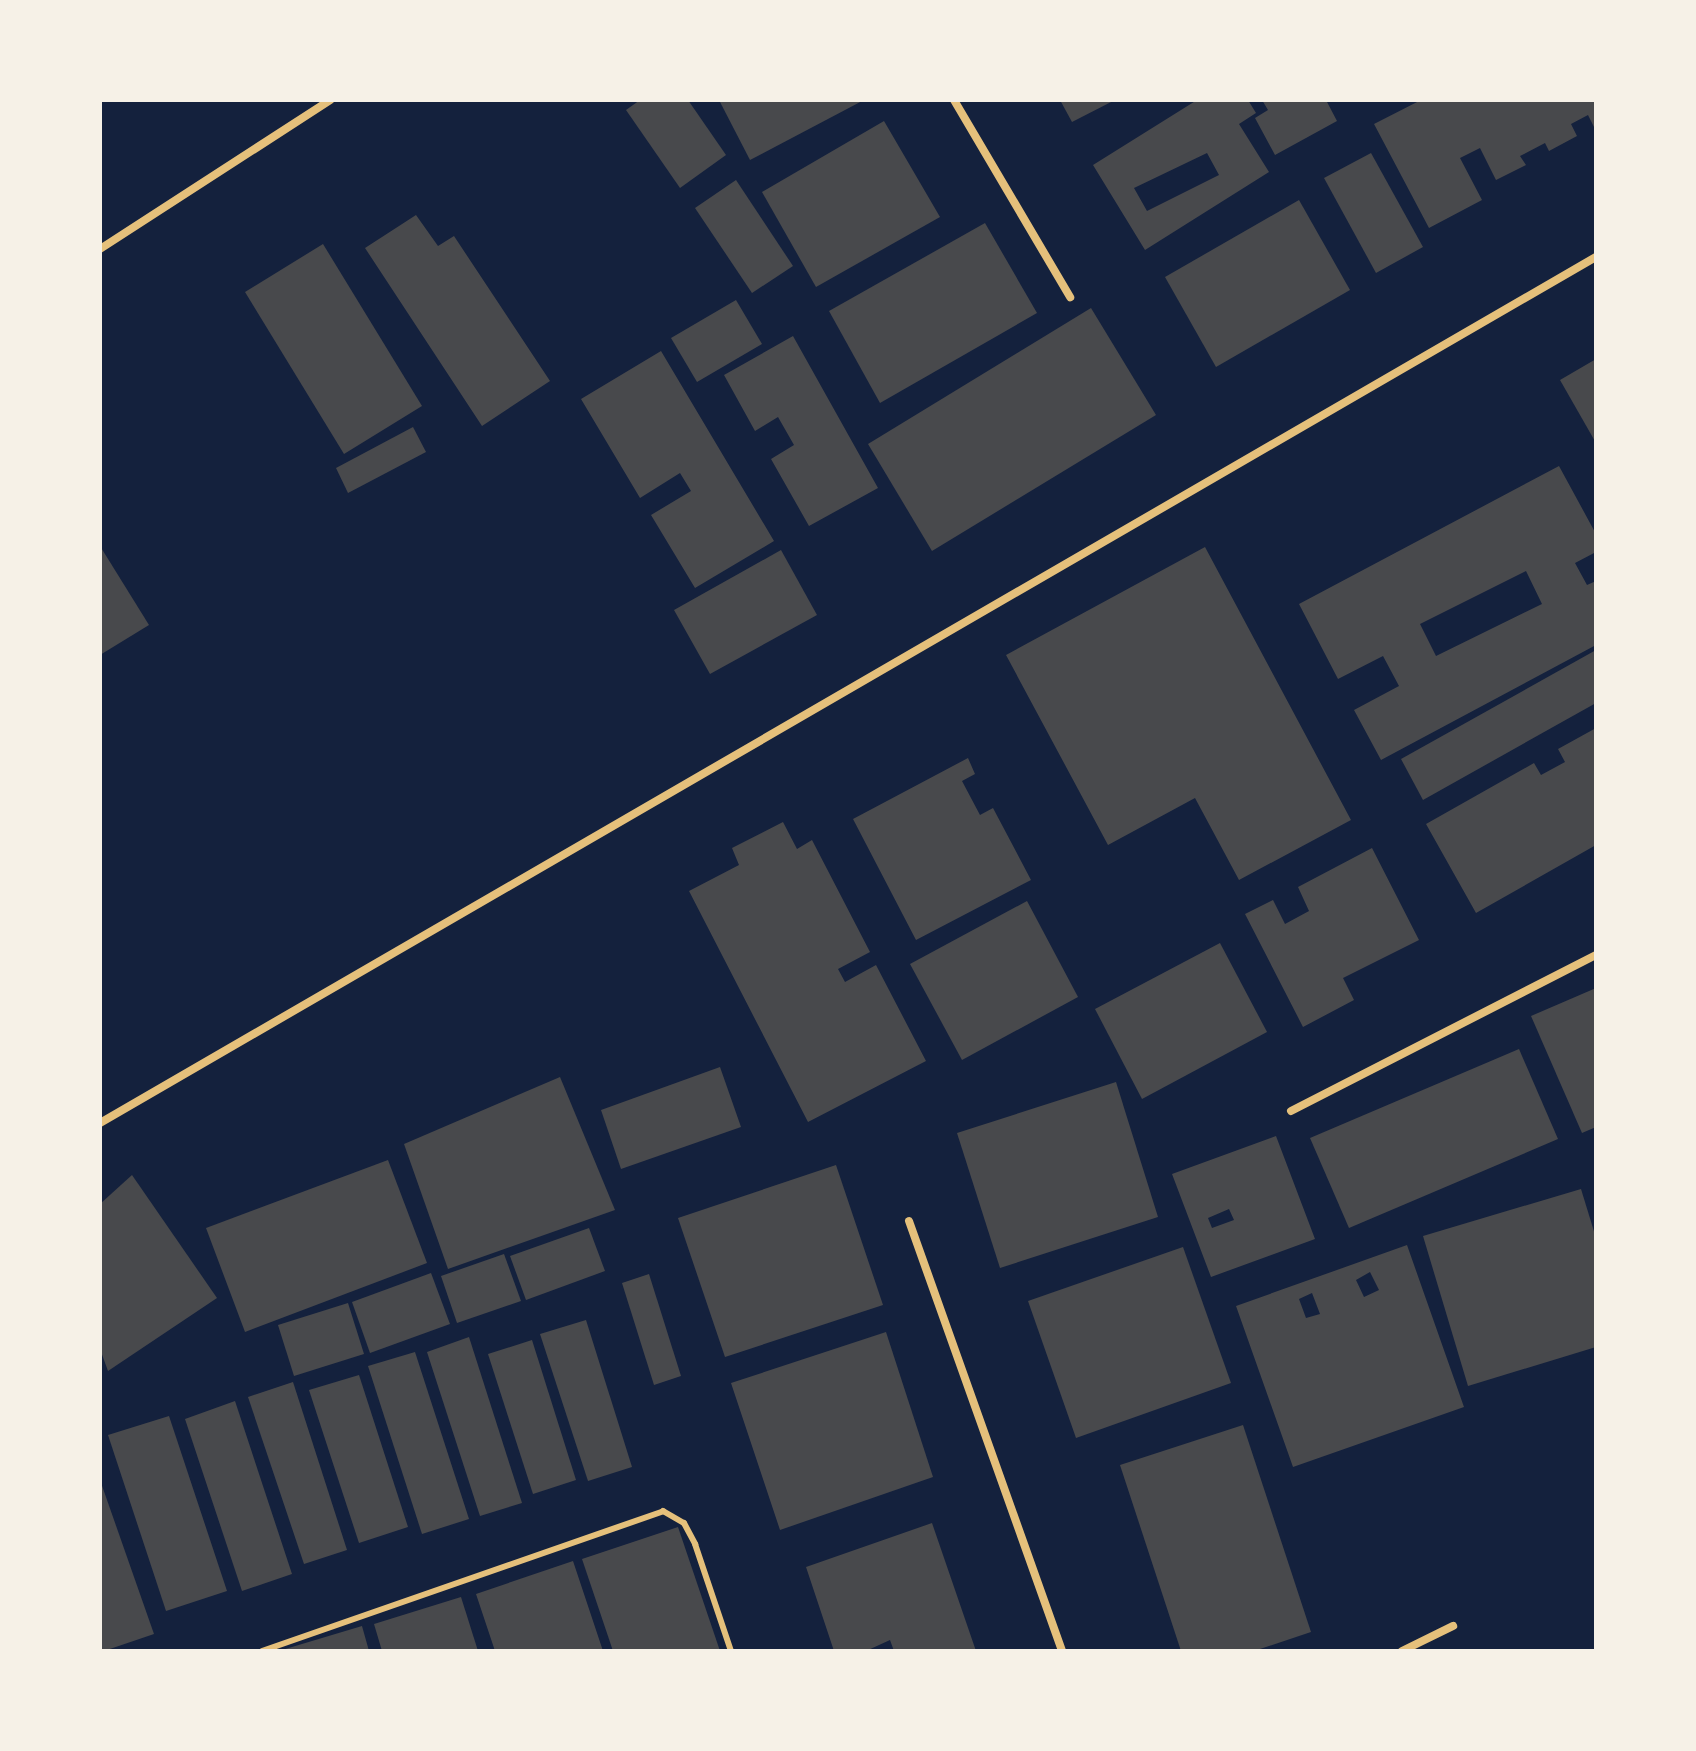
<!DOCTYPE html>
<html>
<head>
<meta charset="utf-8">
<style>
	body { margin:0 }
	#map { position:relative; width:1696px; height:1751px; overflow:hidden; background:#14213d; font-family:Commissioner,sans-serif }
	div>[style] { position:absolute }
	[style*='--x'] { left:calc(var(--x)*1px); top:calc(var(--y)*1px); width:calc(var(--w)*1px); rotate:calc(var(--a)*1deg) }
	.building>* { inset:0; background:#48494c }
	.service>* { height:6px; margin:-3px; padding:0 3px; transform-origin:3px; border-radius:3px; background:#e5c07b }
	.minor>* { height:8px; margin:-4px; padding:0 4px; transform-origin:4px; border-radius:4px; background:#e5c07b }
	span { translate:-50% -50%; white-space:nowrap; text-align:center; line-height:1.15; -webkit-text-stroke:8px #f6f1e7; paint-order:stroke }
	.frame { position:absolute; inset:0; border:102px solid #f6f1e7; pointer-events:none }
</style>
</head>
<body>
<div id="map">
	<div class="building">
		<div style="clip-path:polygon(640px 100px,688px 100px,726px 155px,680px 188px,626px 110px)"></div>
		<div style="clip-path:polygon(719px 100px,864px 100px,750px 160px)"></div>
		<div style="clip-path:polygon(1060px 100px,1115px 100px,1072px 122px)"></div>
		<div style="clip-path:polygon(evenodd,1197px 100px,1248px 100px,1256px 113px,1239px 124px,1269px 172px,1145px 250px,1093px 165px,1197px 100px,1207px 153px,1219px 175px,1147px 211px,1134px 188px,1207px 153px)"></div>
		<div style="clip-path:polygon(1262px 100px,1326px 100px,1337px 121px,1275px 155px,1255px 118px,1268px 110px)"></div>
		<div style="clip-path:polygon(1421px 100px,1596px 100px,1596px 131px,1588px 115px,1571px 124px,1577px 136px,1549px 151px,1545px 143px,1520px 156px,1526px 165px,1496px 180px,1480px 148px,1460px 158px,1482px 200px,1429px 228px,1374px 124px)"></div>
		<div style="clip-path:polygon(884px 121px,940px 217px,816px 287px,762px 192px)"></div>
		<div style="clip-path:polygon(1371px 153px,1423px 247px,1376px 273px,1324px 178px)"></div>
		<div style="clip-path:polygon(736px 180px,793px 266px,752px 293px,695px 208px)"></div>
		<div style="clip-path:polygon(1299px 200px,1350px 290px,1216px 367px,1165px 277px)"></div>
		<div style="clip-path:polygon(416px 215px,438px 246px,454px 236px,550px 381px,482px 426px,365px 248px)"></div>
		<div style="clip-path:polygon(985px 223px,1037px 313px,880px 403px,829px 311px)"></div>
		<div style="clip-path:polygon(323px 244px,422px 406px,344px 454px,245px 292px)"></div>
		<div style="clip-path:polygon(736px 300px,762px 344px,697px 382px,671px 338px)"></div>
		<div style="clip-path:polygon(1091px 308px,1156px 415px,932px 551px,868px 444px)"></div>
		<div style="clip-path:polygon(793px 336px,878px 488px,809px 526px,771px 459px,794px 445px,778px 417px,755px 431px,724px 375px)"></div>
		<div style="clip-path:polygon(661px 351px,774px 541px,695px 588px,651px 515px,691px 491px,680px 473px,640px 498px,581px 399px)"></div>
		<div style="clip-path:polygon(1596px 359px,1596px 443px,1560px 380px)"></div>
		<div style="clip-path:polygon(413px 427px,426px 452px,348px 493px,336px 468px)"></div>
		<div style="clip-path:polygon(evenodd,1559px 466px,1596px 534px,1596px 552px,1575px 563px,1587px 585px,1596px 581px,1596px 645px,1381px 760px,1354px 710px,1399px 686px,1383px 656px,1338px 679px,1299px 604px,1559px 466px,1526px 571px,1542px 604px,1436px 656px,1420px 624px,1526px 571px)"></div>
		<div style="clip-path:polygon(100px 546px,149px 625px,100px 655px)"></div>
		<div style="clip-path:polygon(1205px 547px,1351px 820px,1239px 880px,1195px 798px,1108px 845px,1006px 655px)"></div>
		<div style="clip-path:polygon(781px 550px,817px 615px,710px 674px,674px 610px)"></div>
		<div style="clip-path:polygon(1596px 650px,1596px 703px,1423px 800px,1401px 759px)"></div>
		<div style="clip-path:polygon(1596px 728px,1596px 845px,1476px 913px,1426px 824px,1534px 763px,1541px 775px,1565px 762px,1558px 749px)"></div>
		<div style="clip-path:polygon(968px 758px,975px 774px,962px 781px,980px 815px,993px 808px,1031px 880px,916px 940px,853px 819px)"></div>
		<div style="clip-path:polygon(783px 822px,797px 849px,812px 840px,870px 952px,838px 969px,845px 982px,876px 965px,926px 1061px,808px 1122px,689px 891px,739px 865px,732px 848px)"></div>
		<div style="clip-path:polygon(1372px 848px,1419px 940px,1343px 978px,1354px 1000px,1303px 1027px,1245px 914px,1273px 900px,1285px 924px,1309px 911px,1298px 887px)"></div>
		<div style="clip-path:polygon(1027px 901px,1078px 997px,962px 1060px,910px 964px)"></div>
		<div style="clip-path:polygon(1220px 943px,1267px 1032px,1142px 1099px,1095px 1009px)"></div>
		<div style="clip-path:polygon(1596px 988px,1596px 1127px,1582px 1133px,1531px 1016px)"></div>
		<div style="clip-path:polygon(1519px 1049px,1558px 1139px,1349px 1228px,1310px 1138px)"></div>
		<div style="clip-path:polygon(720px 1067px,741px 1127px,621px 1169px,601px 1110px)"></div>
		<div style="clip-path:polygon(560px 1077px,615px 1210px,448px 1269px,404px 1144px)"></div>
		<div style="clip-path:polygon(1116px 1082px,1158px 1217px,1000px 1268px,957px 1133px)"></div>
		<div style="clip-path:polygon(evenodd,1276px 1136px,1315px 1239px,1211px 1277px,1172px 1174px,1276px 1136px,1229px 1209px,1234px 1220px,1212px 1228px,1208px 1218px,1229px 1209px)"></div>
		<div style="clip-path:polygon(388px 1160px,427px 1263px,245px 1332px,206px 1228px)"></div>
		<div style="clip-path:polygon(836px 1165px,883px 1305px,725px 1357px,678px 1218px)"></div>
		<div style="clip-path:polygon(132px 1175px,217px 1298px,108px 1371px,100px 1349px,100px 1204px)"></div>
		<div style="clip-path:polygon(1581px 1189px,1596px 1238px,1596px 1347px,1468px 1386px,1423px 1236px)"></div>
		<div style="clip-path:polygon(589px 1228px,605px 1271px,526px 1300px,510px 1256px)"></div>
		<div style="clip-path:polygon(evenodd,1407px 1245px,1464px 1407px,1293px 1467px,1236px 1306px,1407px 1245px,1370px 1272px,1379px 1290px,1364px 1297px,1356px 1280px,1370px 1272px,1407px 1245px,1312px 1293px,1320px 1314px,1306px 1318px,1299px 1299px,1312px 1293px)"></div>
		<div style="clip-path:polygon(1183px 1247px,1231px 1383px,1076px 1438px,1028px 1301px)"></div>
		<div style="clip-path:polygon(504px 1254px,521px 1301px,457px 1323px,441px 1276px)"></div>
		<div style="clip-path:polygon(431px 1273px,450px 1324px,370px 1353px,352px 1302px)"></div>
		<div style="clip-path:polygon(649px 1274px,681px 1376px,654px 1385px,622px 1283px)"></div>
		<div style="clip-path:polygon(348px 1303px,364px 1354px,294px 1376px,278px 1325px)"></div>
		<div style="clip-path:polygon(586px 1320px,632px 1467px,588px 1481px,540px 1334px)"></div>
		<div style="clip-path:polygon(886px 1332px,933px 1477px,780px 1530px,731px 1383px)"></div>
		<div style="clip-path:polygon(469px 1337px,522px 1503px,480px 1516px,427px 1352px)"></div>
		<div style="clip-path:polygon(532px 1340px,576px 1480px,533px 1494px,488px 1354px)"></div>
		<div style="clip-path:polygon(415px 1352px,469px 1519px,422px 1534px,368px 1366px)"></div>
		<div style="clip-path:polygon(359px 1375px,408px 1527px,359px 1543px,309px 1390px)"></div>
		<div style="clip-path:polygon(293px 1382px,347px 1550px,304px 1564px,248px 1397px)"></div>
		<div style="clip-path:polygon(235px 1401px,292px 1574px,242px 1591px,185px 1419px)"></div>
		<div style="clip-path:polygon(169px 1416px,227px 1591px,166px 1611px,108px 1435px)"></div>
		<div style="clip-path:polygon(1243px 1425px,1311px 1632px,1254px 1651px,1181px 1651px,1120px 1465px)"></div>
		<div style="clip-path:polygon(100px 1480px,154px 1634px,104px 1651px,100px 1648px)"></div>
		<div style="clip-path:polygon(932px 1523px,976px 1651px,894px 1651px,890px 1640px,866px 1651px,834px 1651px,806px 1567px)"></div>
		<div style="clip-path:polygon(678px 1527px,720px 1651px,613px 1651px,582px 1559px)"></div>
		<div style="clip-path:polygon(573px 1561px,603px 1651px,495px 1651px,476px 1594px)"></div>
		<div style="clip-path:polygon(461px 1597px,478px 1651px,382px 1651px,374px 1624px)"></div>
		<div style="clip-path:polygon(362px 1626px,369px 1651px,282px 1651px,282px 1650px)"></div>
	</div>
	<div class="service">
		<div style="--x:262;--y:1651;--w:425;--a:-19.2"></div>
		<div style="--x:663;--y:1511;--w:24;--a:30"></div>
		<div style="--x:684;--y:1523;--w:24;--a:62"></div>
		<div style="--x:695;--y:1544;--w:113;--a:71.4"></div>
	</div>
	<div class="minor">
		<div style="--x:954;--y:100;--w:229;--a:59.5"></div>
		<div style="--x:100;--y:249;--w:274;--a:-32.9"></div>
		<div style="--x:1291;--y:1111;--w:343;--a:-27.1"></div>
		<div style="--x:100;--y:1123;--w:1729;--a:-30.07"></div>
		<div style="--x:909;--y:1221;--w:456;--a:70.4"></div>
		<div style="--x:1402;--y:1651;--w:57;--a:-26.1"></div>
	</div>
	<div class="frame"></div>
</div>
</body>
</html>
